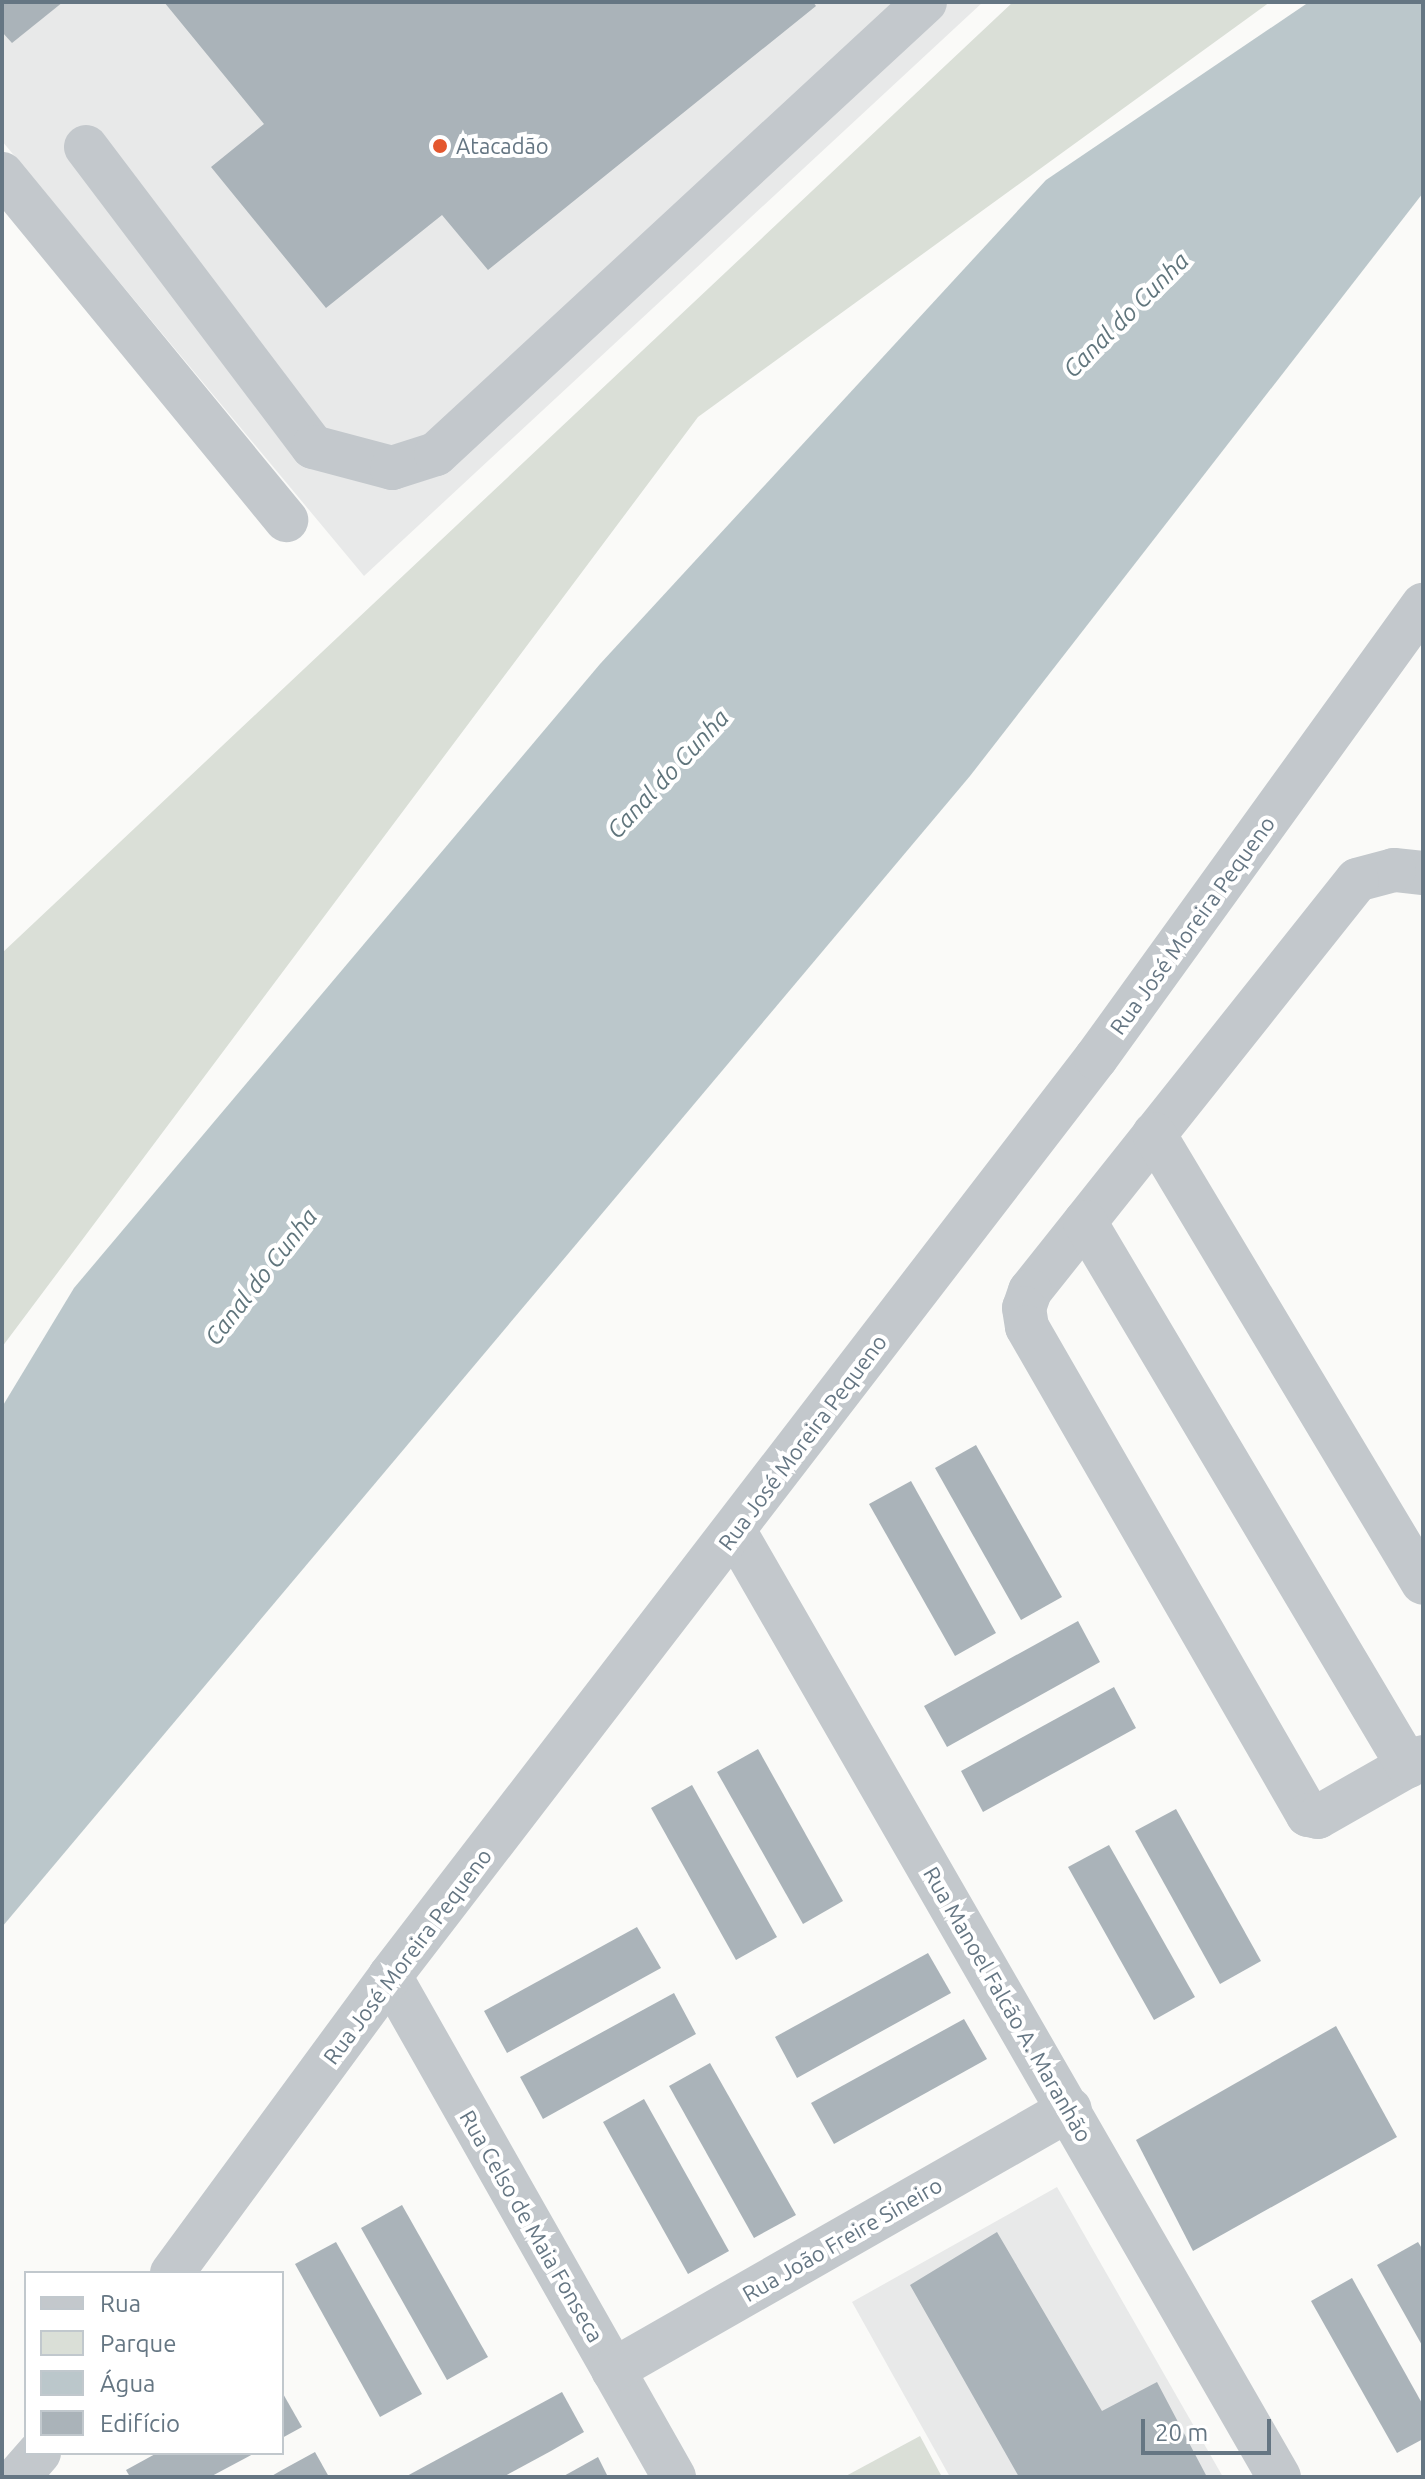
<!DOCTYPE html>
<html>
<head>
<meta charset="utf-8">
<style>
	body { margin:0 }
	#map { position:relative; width:1425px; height:2479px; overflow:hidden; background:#fafaf8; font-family:Ubuntu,sans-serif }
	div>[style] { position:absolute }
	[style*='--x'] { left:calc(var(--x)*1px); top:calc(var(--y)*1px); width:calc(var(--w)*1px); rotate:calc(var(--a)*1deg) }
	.built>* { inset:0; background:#e8e9e9 }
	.green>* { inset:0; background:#dadfd7 }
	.water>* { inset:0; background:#bbc7cb }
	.building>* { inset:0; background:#aab3b9 }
	.minor>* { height:44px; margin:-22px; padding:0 22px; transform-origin:22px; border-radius:22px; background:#c3c8cc }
	.dots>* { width:22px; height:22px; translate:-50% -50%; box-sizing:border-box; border:4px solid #fff; border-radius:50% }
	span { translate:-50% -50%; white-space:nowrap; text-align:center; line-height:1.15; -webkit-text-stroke:8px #fff; paint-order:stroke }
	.poi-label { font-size:22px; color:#657683 }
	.left { translate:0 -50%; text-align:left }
	.street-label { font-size:22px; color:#657683 }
	.water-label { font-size:24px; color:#60757c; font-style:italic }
	.frame { position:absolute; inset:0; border:4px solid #657683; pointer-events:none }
	.legend { position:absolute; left:24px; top:2271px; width:260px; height:184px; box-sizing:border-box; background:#fff; border:2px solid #c1c8cd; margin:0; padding:10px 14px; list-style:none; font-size:24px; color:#657683 }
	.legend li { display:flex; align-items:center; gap:16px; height:40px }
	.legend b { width:40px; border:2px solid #c1c8cd }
	.scale { position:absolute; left:1141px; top:2419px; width:130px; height:36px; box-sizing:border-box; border:4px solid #657683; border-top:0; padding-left:10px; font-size:24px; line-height:28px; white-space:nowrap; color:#657683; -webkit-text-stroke:6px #fff; paint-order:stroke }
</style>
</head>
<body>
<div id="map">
	<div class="built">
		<div style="clip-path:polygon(2px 2px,983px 2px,364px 576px,2px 141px)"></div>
		<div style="clip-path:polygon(1057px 2187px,1223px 2477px,950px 2477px,852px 2302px)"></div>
	</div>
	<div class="green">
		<div style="clip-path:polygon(1013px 2px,1270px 2px,698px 417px,2px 1347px,2px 953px)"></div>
		<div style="clip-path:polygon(920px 2436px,942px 2477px,844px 2477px)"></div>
	</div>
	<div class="water">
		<div style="clip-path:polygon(1309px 2px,1423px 2px,1423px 193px,970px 776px,2px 1927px,2px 1407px,74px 1288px,600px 664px,1046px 180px)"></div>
	</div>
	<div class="building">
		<div style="clip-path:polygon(2px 2px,63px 2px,12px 43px,2px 32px)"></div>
		<div style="clip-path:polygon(164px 2px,813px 2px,816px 6px,488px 270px,442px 215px,326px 308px,211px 167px,264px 124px)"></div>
		<div style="clip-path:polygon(976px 1445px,1062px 1597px,1021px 1620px,935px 1468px)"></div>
		<div style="clip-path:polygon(911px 1481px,996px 1633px,955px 1656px,869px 1504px)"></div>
		<div style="clip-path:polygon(1078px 1621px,1100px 1662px,947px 1747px,924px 1706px)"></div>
		<div style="clip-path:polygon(1114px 1687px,1136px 1728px,983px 1812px,961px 1771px)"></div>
		<div style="clip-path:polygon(758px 1749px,843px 1901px,803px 1924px,717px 1772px)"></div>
		<div style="clip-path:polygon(692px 1785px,777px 1937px,736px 1960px,651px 1808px)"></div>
		<div style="clip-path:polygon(1176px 1809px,1261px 1961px,1220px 1984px,1135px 1831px)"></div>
		<div style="clip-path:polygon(1109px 1845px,1195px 1997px,1154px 2020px,1068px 1867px)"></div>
		<div style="clip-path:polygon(637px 1927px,661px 1968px,507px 2053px,484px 2011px)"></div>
		<div style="clip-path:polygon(928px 1953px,951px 1993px,797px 2078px,775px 2037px)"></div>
		<div style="clip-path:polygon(674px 1993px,696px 2034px,543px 2119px,520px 2077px)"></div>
		<div style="clip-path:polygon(964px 2019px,987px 2059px,834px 2144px,811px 2103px)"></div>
		<div style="clip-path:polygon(1336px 2026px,1397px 2137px,1193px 2251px,1136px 2140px)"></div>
		<div style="clip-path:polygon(710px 2063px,796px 2215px,754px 2238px,669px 2086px)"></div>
		<div style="clip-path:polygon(644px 2099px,729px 2251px,688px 2274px,603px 2122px)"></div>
		<div style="clip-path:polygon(402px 2205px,488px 2357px,447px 2380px,361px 2228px)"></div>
		<div style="clip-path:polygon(997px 2232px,1102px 2411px,1157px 2382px,1207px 2477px,1019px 2477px,910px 2285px)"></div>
		<div style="clip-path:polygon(336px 2242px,422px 2394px,380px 2417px,295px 2264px)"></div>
		<div style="clip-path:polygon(1418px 2242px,1423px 2250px,1423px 2347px,1377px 2265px)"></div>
		<div style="clip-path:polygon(1352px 2278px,1423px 2405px,1423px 2439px,1397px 2453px,1311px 2301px)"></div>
		<div style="clip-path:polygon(282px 2392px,302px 2427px,282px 2438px)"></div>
		<div style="clip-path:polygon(562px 2392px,584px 2432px,551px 2451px,503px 2477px,405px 2477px)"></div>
		<div style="clip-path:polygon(315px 2452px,329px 2477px,270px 2477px,282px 2470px)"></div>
		<div style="clip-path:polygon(157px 2453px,255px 2453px,210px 2477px,130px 2477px,126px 2470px)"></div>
		<div style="clip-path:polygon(598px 2457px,608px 2477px,562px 2477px)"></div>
	</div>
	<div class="minor">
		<div style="--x:86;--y:147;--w:376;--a:52.9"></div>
		<div style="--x:313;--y:447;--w:82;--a:14.9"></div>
		<div style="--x:392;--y:468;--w:46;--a:-17.7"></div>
		<div style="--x:436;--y:454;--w:666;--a:-42.75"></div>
		<div style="--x:2;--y:174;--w:448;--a:50.6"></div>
		<div style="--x:1423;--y:873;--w:29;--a:-174"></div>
		<div style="--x:1394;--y:870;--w:38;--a:165"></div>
		<div style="--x:1357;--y:880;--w:525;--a:128.51"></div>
		<div style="--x:1030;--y:1291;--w:18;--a:109"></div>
		<div style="--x:1024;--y:1308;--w:19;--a:81"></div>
		<div style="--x:1027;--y:1327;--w:563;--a:60.07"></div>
		<div style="--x:1308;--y:1815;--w:10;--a:11"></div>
		<div style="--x:1318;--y:1817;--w:121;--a:-29.7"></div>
		<div style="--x:1154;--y:1134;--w:523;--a:59.07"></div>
		<div style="--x:1085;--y:1222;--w:633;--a:59.3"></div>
		<div style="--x:735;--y:1532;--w:1090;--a:60.07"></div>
		<div style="--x:390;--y:1976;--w:576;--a:60.45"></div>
		<div style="--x:172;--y:2273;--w:368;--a:-53.7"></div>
		<div style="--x:390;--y:1976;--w:1158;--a:-52.44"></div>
		<div style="--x:1096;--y:1058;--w:559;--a:-54.18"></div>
		<div style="--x:613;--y:2370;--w:526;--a:-29.73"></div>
		<div style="--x:18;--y:2477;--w:32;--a:-49"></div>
	</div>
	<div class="dots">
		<div style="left:440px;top:146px;background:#e4572e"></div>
	</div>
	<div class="poi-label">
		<span class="left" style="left:456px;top:146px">Atacadão</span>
	</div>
	<div class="street-label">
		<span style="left:1192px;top:925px;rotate:-54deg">Rua José Moreira Pequeno</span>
		<span style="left:802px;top:1442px;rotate:-53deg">Rua José Moreira Pequeno</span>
		<span style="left:407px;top:1956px;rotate:-53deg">Rua José Moreira Pequeno</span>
		<span style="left:1008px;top:2004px;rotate:60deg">Rua Manoel Falcão A. Maranhão</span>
		<span style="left:532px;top:2226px;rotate:60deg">Rua Celso de Maia Fonseca</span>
		<span style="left:842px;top:2239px;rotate:-30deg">Rua João Freire Sineiro</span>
	</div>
	<div class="water-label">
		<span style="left:1126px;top:315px;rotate:-45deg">Canal do Cunha</span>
		<span style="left:668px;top:774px;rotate:-47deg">Canal do Cunha</span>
		<span style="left:261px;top:1277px;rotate:-52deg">Canal do Cunha</span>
	</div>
	<div class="frame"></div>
	<ul class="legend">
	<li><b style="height:10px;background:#c3c8cc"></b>Rua</li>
	<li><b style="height:22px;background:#dadfd7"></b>Parque</li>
	<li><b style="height:22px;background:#bbc7cb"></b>Água</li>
	<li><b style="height:22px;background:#aab3b9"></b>Edifício</li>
	</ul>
	<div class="scale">20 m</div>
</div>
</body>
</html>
